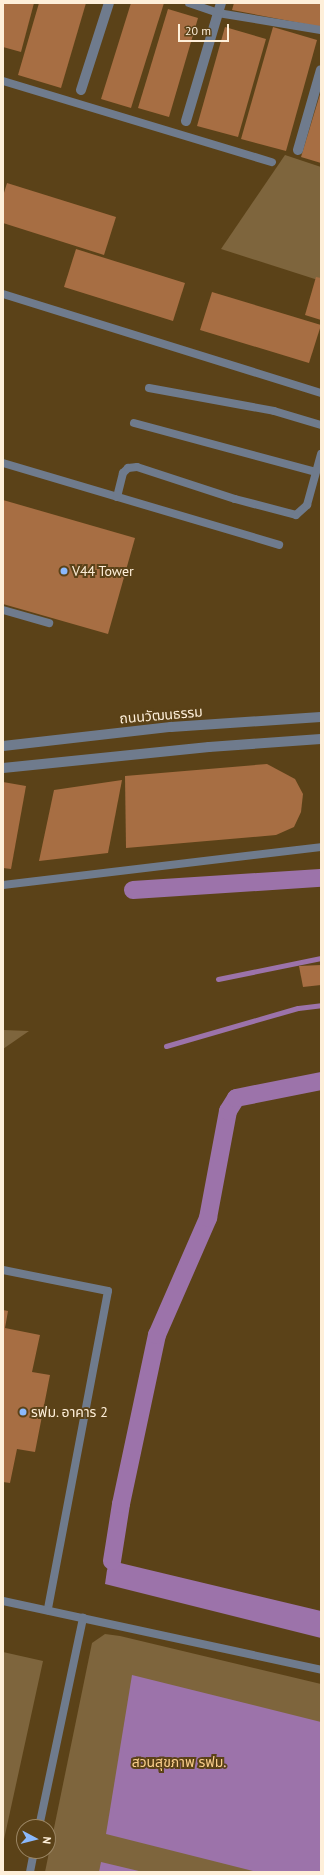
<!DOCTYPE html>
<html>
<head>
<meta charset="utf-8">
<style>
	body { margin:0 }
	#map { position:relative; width:324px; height:1875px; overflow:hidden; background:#5b4218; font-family:"PT Sans","Noto Sans Thai",sans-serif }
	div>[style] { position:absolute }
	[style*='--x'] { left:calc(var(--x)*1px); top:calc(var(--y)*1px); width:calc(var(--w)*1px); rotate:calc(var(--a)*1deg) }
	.green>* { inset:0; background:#7e653d }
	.water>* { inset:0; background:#9c73aa }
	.stream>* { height:5px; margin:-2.5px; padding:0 2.5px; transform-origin:2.5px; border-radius:2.5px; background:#9c73aa }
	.canal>* { height:18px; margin:-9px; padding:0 9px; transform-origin:9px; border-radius:9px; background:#9c73aa }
	.building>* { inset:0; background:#a76e43 }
	.service>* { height:8px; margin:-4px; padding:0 4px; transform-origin:4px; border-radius:4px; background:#6f7b8d }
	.minor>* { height:10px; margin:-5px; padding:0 5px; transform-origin:5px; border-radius:5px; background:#6f7b8d }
	.tertiary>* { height:10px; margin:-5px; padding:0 5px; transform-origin:5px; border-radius:5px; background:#6f7b8d }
	.dots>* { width:11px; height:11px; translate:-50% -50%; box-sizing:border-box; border:2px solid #5b4218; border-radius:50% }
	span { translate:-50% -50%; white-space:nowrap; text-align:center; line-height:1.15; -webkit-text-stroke:4px #5b4218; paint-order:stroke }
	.poi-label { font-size:14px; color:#feefd9 }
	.left { translate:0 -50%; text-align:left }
	.street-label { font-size:14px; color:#feefd9 }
	.park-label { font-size:14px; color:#face8b }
	.frame { position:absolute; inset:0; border:4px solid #feefd9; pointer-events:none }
	.north { position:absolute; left:16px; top:1819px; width:40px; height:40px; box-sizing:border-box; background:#5b4218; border:1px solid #9c8765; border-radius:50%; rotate:97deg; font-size:11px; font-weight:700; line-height:16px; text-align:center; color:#feefd9 }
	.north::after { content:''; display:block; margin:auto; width:14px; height:18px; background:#8bb9fc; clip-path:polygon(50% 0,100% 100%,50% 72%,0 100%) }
	.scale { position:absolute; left:178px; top:24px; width:51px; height:18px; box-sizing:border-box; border:2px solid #feefd9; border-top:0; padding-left:5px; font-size:12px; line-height:14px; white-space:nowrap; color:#feefd9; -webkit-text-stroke:3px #5b4218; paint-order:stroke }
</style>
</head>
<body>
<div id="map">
	<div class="green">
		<div style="clip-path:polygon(285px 155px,321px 167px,321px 281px,221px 249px)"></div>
		<div style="clip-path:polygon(3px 1030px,29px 1031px,3px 1049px)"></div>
		<div style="clip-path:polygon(105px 1634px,120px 1636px,321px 1684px,321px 1872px,45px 1872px,92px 1643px)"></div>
		<div style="clip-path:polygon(3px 1652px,43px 1661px,3px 1844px)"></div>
	</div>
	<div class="water">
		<div style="clip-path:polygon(112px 1561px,321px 1611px,321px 1638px,105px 1584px,107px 1570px)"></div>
		<div style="clip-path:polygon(132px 1675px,321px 1722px,321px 1872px,257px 1872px,106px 1834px)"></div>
		<div style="clip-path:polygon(101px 1862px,143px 1872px,99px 1872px)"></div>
	</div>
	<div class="stream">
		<div style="--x:218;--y:979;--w:105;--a:-11.5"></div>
		<div style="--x:166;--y:1046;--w:137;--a:-16.1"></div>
		<div style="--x:298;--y:1008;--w:23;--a:-7"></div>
	</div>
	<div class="canal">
		<div style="--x:133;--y:890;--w:188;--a:-3.7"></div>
		<div style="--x:112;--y:1561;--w:58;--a:-81"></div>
		<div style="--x:121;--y:1504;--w:173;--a:-78"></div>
		<div style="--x:157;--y:1335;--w:128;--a:-66.4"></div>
		<div style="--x:208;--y:1218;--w:109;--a:-79.4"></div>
		<div style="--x:228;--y:1111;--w:15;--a:-58"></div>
		<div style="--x:236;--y:1098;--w:87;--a:-11.3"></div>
	</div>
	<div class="building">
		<div style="clip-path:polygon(3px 3px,34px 3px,21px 52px,3px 47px)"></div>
		<div style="clip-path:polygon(39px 3px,86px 3px,61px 88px,18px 75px)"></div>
		<div style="clip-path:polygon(131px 3px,164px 3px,131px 108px,101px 99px)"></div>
		<div style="clip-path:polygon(234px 3px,321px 3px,321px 27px,232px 10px)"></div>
		<div style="clip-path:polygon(168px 9px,198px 18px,169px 117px,138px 108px)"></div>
		<div style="clip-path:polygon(225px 27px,266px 39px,238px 137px,197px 126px)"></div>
		<div style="clip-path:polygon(273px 27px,317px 40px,286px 151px,241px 139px)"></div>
		<div style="clip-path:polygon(321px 91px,321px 163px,301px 157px)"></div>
		<div style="clip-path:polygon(7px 183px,116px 217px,104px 255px,3px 223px,3px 196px)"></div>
		<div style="clip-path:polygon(76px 249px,185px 283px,173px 321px,64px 287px)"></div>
		<div style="clip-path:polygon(316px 277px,321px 278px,321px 320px,305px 315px)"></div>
		<div style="clip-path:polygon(212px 292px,321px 325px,309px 363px,200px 330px)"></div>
		<div style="clip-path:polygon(3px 500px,135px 538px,108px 634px,3px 604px)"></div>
		<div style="clip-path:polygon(267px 764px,295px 779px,303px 794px,301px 812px,294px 827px,276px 835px,126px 848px,125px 776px)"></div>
		<div style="clip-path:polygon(122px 780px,108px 853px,39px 861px,54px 790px)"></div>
		<div style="clip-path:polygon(3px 782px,26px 786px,11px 869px,3px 868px)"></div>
		<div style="clip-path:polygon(321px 965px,321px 985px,303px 987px,299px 966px)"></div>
		<div style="clip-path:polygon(3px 1310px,8px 1311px,5px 1328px,40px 1335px,32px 1372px,50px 1375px,35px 1452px,17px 1449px,10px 1483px,3px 1482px)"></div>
	</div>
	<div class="service">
		<div style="--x:189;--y:3;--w:31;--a:19"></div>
		<div style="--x:218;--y:13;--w:104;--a:9.4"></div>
		<div style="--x:3;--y:81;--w:281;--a:16.8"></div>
		<div style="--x:3;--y:294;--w:333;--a:17.3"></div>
		<div style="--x:149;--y:388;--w:127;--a:10.4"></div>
		<div style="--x:274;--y:411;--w:49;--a:16.6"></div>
		<div style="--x:134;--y:423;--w:188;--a:15.1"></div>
		<div style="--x:3;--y:463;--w:288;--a:16.5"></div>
		<div style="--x:117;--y:497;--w:25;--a:-76"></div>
		<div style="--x:123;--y:473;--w:7;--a:-45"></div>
		<div style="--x:128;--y:468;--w:9;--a:-6"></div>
		<div style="--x:137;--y:467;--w:103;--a:18.1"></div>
		<div style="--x:235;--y:499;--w:63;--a:14.7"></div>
		<div style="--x:296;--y:515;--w:15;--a:-42"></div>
		<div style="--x:307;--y:505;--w:53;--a:-74.6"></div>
		<div style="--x:3;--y:610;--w:48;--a:15.8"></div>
		<div style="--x:3;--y:885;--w:320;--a:-6.8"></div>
		<div style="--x:3;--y:1270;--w:107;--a:11.3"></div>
		<div style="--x:108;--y:1291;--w:325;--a:100.7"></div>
		<div style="--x:3;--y:1601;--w:325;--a:12.2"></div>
		<div style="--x:39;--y:1827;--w:214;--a:-78.1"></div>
		<div style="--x:30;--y:1872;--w:21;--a:-79"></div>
	</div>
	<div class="minor">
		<div style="--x:81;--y:90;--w:91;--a:-72.2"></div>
		<div style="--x:186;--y:121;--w:123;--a:-73.5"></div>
		<div style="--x:298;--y:150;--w:83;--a:-74"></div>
	</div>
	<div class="tertiary">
		<div style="--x:3;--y:746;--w:169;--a:-6.5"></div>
		<div style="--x:171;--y:727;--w:150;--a:-3.8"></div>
		<div style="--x:3;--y:768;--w:207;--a:-5.8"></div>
		<div style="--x:209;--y:747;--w:112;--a:-4.1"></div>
	</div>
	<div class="dots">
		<div style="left:64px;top:571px;background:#8bb9fc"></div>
		<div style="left:23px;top:1412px;background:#8bb9fc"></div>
	</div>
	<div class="poi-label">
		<span class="left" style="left:72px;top:571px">V44 Tower</span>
		<span class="left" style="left:31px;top:1412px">รฟม. อาคาร 2</span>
	</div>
	<div class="street-label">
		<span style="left:161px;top:715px;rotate:-5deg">ถนนวัฒนธรรม</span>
	</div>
	<div class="park-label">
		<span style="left:179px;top:1762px">สวนสุขภาพ รฟม.</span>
	</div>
	<div class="frame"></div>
	<div class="north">N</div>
	<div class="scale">20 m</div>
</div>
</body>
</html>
